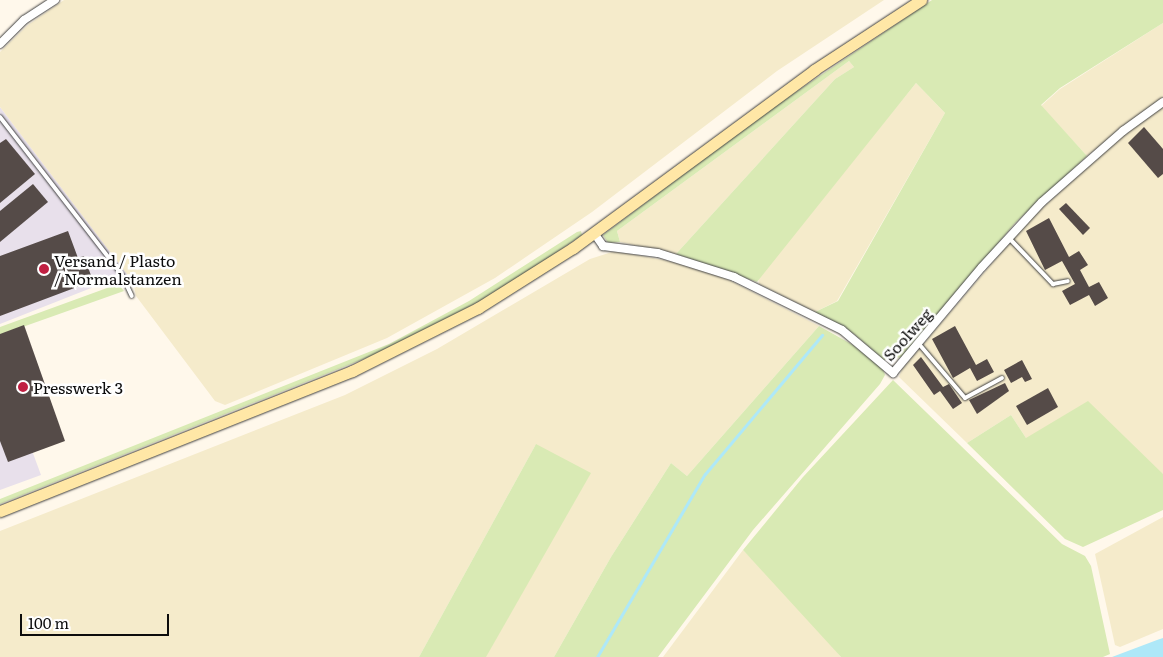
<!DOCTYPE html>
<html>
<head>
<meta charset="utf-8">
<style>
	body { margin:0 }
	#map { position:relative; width:1163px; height:657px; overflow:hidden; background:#fff8eb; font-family:Literata,serif }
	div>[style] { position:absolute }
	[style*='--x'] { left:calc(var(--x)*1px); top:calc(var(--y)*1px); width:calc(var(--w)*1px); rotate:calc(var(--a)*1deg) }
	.industrial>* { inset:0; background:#e8e0eb }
	.farmland>* { inset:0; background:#f5ebcb }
	.green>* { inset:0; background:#d9eab4 }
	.water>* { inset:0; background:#aee8f8 }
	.stream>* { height:3px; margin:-1.5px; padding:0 1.5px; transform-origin:1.5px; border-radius:1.5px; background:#aee8f8 }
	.building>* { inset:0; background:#554b48 }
	.roads { filter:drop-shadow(0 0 1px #3f3f3f) drop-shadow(0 0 1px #3f3f3f) }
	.service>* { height:4px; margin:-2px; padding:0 2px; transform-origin:2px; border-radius:2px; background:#fff }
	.minor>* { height:8px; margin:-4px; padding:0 4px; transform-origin:4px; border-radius:4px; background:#fff }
	.secondary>* { height:11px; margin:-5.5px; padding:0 5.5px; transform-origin:5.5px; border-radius:5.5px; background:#ffe7a6 }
	.dots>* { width:14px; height:14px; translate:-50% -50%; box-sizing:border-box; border:2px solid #fff; border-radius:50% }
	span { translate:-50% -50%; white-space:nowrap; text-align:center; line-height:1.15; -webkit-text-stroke:5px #fff; paint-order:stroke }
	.poi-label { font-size:16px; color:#0c0c0c }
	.left { translate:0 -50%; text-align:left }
	.street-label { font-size:16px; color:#0c0c0c }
	.scale { position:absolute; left:20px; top:614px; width:149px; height:22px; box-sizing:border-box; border:2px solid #0c0c0c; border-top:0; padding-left:6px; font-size:15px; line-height:18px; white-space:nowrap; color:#0c0c0c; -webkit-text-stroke:4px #fff; paint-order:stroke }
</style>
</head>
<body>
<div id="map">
	<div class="industrial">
		<div style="clip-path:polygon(0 107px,133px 282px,119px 277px,0 324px)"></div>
		<div style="clip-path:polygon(0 364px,41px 475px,0 490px)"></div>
	</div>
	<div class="farmland">
		<div style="clip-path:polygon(64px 0,884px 0,777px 71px,592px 212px,495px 278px,387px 338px,225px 405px,215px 401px,136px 296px,133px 282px,0 107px,0 52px,28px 25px)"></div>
		<div style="clip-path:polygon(1163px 23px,1163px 97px,1087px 156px,1041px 106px,1060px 89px)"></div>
		<div style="clip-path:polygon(849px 61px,854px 67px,835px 79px,676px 254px,620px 242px,617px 231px)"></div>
		<div style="clip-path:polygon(916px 83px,945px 113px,837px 301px,815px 312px,759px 284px,758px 277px)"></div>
		<div style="clip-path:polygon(1163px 106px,1163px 474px,1026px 438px,1011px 415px,967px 443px,899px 377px,902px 369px,1030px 219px,1118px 140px)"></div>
		<div style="clip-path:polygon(615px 251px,685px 264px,727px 279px,819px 326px,687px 476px,671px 463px,611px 557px,554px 657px,484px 657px,536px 444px,419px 657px,0 657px,0 531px,345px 395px,437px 349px,590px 259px)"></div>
		<div style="clip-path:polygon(1163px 517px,1163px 629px,1120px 647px,1115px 645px,1095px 554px)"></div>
		<div style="clip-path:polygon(743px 550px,802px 611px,841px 657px,663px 657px)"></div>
	</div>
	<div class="green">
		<div style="clip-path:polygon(932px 0,1163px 0,1163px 23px,1060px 88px,1041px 105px,1087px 156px,1015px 223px,902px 357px,884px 360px,854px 334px,815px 312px,838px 301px,945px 113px,916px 83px,757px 282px,676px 254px,835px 79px,854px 67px,849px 61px,617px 231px,620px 242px,608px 243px,603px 235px,762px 115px)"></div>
		<div style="clip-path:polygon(577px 232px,581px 231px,582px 235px,540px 264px,480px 301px,391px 348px,0 504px,0 499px,389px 344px,469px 301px)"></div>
		<div style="clip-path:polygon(118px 284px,124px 291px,0 335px,0 327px)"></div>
		<div style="clip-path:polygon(819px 326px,853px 345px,883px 369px,885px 375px,880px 384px,753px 530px,658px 657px,554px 657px,611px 557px,671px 463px,687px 476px)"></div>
		<div style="clip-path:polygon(893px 380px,1062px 544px,1085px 556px,1091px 566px,1110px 654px,1103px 657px,841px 657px,743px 550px,803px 477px)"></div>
		<div style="clip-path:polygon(1088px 401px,1163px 474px,1163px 510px,1083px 547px,1065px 539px,967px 443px,1011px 415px,1026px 438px)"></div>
		<div style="clip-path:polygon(536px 444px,591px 473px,486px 657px,419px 657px)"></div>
	</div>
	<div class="water">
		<div style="clip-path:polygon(1163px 638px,1163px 657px,1112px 657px,1157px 640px)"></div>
	</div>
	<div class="stream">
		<div style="--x:597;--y:657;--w:212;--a:-59.5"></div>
		<div style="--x:705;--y:474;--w:182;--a:-49.9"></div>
	</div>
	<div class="building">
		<div style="clip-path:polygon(1144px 127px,1163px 149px,1163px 174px,1158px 178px,1128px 143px)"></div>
		<div style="clip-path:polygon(6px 139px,35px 174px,0 203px,0 143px)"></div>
		<div style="clip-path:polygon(33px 184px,48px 202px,0 242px,0 211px)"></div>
		<div style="clip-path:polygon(1066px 203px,1090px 228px,1083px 235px,1059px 209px)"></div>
		<div style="clip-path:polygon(1049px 218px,1069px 257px,1079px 251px,1088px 265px,1080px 270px,1089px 287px,1099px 282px,1108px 298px,1095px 306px,1089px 295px,1070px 305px,1062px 291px,1075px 284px,1062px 261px,1045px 270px,1026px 231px)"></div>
		<div style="clip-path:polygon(68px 231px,78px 258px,84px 256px,93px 281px,0 316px,0 256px)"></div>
		<div style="clip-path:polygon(24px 325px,65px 441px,8px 462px,0 441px,0 334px)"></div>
		<div style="clip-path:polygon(955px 326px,976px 365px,987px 359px,994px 372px,977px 381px,970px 368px,953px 378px,932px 339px)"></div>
		<div style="clip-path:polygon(921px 357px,943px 387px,949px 384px,962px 403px,953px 409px,940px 391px,934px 395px,913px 365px)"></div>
		<div style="clip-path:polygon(1022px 360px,1032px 379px,1025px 382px,1022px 377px,1011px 383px,1004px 370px)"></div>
		<div style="clip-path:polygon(1005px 383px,1009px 391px,977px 414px,969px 400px)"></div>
		<div style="clip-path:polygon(1048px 388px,1058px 407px,1027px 425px,1016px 406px)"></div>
	</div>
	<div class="roads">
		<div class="service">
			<div style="--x:0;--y:117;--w:200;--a:52.3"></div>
			<div style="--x:122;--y:275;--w:23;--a:65"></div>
			<div style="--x:1009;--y:238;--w:64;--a:46.3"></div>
			<div style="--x:1053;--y:284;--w:15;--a:-11"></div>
			<div style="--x:919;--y:344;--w:71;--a:49.6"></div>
			<div style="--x:965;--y:398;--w:42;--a:-28.4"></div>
		</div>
		<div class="minor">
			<div style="--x:0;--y:44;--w:34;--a:-45"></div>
			<div style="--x:24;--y:20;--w:37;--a:-33"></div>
			<div style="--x:594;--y:233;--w:16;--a:55"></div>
			<div style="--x:603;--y:246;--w:55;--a:7.3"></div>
			<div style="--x:658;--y:253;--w:80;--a:17.5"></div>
			<div style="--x:734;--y:277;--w:120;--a:26.1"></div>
			<div style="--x:842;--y:330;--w:67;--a:40.1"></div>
			<div style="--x:893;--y:373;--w:138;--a:-50"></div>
			<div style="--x:982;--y:267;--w:88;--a:-47.3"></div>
			<div style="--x:1042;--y:202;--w:108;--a:-41.2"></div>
			<div style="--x:1123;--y:131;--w:49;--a:-35.9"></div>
		</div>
		<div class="secondary">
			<div style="--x:0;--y:511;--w:379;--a:-21.7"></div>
			<div style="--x:352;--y:371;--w:141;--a:-26.6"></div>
			<div style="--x:478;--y:308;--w:112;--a:-32.3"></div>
			<div style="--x:573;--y:248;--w:300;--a:-36.4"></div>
			<div style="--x:814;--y:70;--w:128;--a:-33.2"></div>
		</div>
	</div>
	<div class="dots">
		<div style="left:44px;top:269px;background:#c02042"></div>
		<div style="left:23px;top:387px;background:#c02042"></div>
	</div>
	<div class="poi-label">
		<span class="left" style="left:54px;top:269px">Versand / Plasto<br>/ Normalstanzen</span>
		<span class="left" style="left:33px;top:387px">Presswerk 3</span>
	</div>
	<div class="street-label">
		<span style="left:907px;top:334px;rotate:-48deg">Soolweg</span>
	</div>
	<div class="scale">100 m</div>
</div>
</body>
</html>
